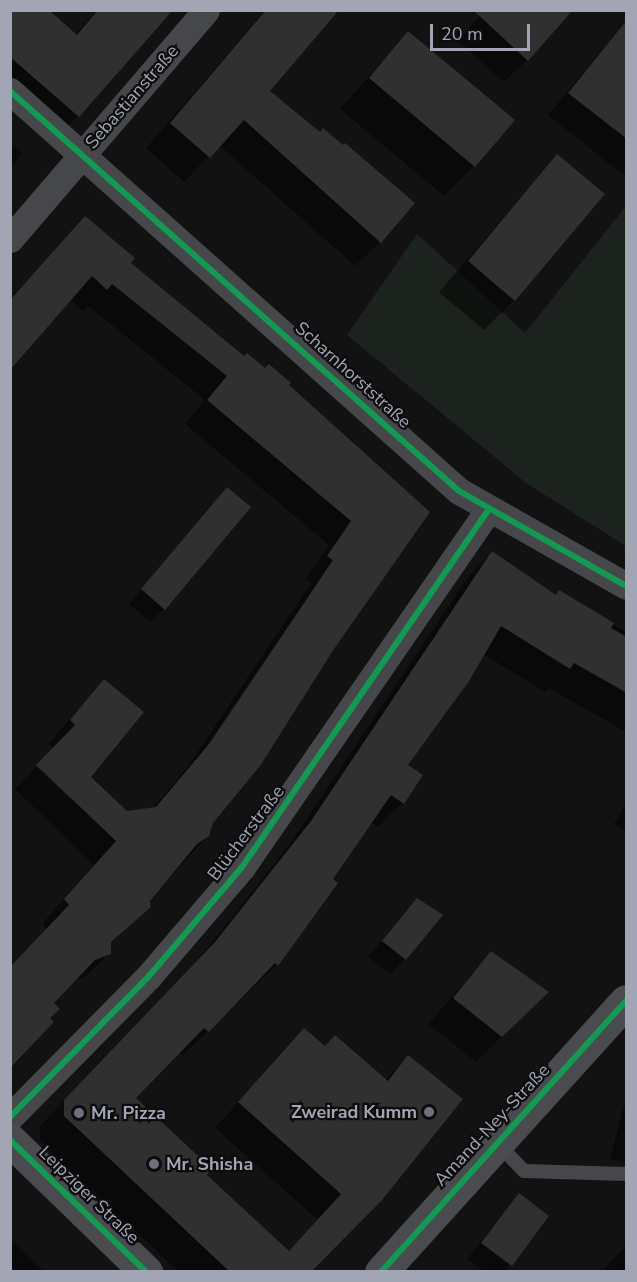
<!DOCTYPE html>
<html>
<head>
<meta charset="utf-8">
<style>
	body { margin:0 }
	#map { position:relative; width:637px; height:1282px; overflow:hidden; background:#121212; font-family:"Nunito Sans",sans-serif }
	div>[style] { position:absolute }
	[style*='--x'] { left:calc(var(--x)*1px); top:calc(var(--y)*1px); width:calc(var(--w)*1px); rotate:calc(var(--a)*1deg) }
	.green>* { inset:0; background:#1c221d }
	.shadow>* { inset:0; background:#0007 }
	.building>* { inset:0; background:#303031 }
	.lane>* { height:14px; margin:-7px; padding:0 7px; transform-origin:7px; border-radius:7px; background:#46474b }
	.street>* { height:27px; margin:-13.5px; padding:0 13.5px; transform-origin:13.5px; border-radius:13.5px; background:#46474b }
	.secondary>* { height:33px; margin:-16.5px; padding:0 16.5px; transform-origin:16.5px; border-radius:16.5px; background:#4a4b4f }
	.cycleway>* { height:6px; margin:-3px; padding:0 3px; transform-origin:3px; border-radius:3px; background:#139951 }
	.dots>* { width:16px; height:16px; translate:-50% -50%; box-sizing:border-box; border:3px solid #0c0c0e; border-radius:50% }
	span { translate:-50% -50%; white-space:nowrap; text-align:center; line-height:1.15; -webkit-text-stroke:4.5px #0c0c0e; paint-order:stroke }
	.street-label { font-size:18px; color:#a2a6b4 }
	.poi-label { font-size:18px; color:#a2a6b4; font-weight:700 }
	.right { translate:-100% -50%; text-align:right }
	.left { translate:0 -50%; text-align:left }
	.frame { position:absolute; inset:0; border:12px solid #a2a6b4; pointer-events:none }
	.scale { position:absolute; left:430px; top:24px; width:100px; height:27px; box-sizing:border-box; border:3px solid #a2a6b4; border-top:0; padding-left:8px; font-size:18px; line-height:21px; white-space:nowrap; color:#a2a6b4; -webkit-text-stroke:4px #0c0c0e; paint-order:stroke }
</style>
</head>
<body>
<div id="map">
	<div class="green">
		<div style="clip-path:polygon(626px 206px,626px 546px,526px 483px,347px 335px,417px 234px,525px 333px)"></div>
	</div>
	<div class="shadow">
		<div style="clip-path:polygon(10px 10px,75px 35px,98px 10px,78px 116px,52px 142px,10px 107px)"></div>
		<div style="clip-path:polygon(266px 10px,268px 91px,319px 134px,380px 242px,355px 266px,219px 145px,184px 182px,146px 148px)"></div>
		<div style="clip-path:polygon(485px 10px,527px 60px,504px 82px,458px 41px)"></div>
		<div style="clip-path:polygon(408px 33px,474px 166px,444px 196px,340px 109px)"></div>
		<div style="clip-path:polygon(614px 37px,626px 47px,626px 177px,548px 115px)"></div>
		<div style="clip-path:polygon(10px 143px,23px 154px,10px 168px)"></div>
		<div style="clip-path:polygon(557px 156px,514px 300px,484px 330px,439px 292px)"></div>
		<div style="clip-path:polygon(85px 218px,128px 263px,244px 358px,287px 385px,428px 512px,212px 822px,208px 836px,149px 900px,149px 906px,110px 944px,110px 953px,86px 976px,73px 981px,43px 923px,94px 865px,15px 789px,36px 767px,70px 799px,72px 797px,54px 748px,48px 744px,104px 681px,89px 777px,126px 813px,152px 809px,187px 768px,311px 583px,305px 580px,329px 545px,185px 424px,205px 400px,88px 306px,83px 311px,69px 299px,10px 366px,10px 299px)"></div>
		<div style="clip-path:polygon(227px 489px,164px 609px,151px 622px,129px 604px)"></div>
		<div style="clip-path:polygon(492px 553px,556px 596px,559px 592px,626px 632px,626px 732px,549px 688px,545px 692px,483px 654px,406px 765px,402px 803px,378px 827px,371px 822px,277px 965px,183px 1055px,179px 1052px,134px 1098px,205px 1175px,288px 1252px,318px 1220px,215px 1128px,304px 1030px,324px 1048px,385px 1080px,408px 1057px,307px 1272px,179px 1272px,40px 1141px,40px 1126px,191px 969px,287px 848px,468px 577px)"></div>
		<div style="clip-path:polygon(626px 803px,626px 832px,614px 824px)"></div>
		<div style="clip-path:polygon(417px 900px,405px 959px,390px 974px,368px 957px)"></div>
		<div style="clip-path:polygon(491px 953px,522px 1017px,476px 1062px,428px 1024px)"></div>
		<div style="clip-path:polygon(626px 1098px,626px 1163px,610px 1159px)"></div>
		<div style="clip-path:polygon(519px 1195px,547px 1216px,504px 1272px,484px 1272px,467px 1259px)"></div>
		<div style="clip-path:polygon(10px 1238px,45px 1272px,10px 1272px)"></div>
		<div style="clip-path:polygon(626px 1245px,626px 1272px,602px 1272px)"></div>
	</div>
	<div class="building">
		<div style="clip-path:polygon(10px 10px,49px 10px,77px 35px,98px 10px,173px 10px,79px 117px,10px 57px)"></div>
		<div style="clip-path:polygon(266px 10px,339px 10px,270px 91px,320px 132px,323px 128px,343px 145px,345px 143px,415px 203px,381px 243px,244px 120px,210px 158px,170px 123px)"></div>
		<div style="clip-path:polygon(473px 10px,573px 10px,528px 61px)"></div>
		<div style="clip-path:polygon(627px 20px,627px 139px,568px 93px)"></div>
		<div style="clip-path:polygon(408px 31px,515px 120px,475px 167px,369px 78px)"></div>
		<div style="clip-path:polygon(557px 154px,605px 194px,515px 301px,468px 261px)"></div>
		<div style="clip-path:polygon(85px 216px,135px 258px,131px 263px,244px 356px,247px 353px,265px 368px,269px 364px,291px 383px,289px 385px,430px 512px,334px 649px,260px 766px,213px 823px,209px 836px,197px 844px,150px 901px,151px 907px,111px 942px,111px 954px,95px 960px,54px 1003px,60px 1009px,50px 1018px,54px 1022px,10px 1068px,10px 967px,69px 905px,64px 899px,116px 841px,36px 765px,75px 725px,70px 720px,104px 679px,144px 712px,91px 777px,127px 811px,156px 807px,209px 744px,333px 560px,327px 556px,351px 521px,207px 400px,227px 376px,112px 284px,107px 290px,92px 276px,10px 370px,10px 300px)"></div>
		<div style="clip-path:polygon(227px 487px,251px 507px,165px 610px,141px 589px)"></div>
		<div style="clip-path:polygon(492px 551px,556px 595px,559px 590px,614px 623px,611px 628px,627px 637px,627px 693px,574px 663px,570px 669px,501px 626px,469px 681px,408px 765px,423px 775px,404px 804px,391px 795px,333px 879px,338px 883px,278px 966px,275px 963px,209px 1032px,204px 1028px,136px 1098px,212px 1169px,207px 1175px,289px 1251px,341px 1194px,238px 1102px,304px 1028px,325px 1046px,335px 1035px,388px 1081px,408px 1055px,463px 1099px,382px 1200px,311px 1272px,230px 1272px,64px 1116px,64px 1100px,215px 942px,311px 821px)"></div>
		<div style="clip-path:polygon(417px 898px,443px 915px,406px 960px,382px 941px)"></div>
		<div style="clip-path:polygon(491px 951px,549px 992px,502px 1037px,453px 998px)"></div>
		<div style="clip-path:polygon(519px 1193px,549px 1216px,512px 1266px,481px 1243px)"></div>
	</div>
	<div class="lane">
		<div style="--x:497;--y:1143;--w:39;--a:46"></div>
		<div style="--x:524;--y:1171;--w:102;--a:1.7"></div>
	</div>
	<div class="street">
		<div style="--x:10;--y:91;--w:601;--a:41.7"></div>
		<div style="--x:459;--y:491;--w:192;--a:29.6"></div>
		<div style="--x:10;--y:239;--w:301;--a:-49.4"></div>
		<div style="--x:10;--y:1117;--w:198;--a:-45.4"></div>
		<div style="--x:149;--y:976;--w:143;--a:-49.5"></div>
		<div style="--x:242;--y:867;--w:435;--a:-55.4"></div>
	</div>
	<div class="secondary">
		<div style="--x:10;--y:1140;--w:190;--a:44.1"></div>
		<div style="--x:381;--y:1272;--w:365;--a:-47.9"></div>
	</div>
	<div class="cycleway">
		<div style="--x:10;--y:91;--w:601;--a:41.7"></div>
		<div style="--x:459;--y:491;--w:192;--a:29.6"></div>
		<div style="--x:10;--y:1117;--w:198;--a:-45.4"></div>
		<div style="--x:149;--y:976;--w:143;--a:-49.5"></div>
		<div style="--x:242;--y:867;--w:435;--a:-55.4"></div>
		<div style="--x:10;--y:1140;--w:190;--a:44.1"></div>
		<div style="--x:381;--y:1272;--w:365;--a:-47.9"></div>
	</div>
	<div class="dots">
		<div style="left:429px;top:1112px;background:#70727b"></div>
		<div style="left:79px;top:1113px;background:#70727b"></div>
		<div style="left:154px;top:1164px;background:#70727b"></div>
	</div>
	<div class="street-label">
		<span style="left:132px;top:97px;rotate:-49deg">Sebastianstraße</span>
		<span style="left:353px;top:375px;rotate:42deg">Scharnhorststraße</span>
		<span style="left:246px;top:833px;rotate:-53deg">Blücherstraße</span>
		<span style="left:492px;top:1125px;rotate:-47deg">Amand-Ney-Straße</span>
		<span style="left:89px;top:1195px;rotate:44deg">Leipziger Straße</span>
	</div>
	<div class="poi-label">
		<span class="right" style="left:417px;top:1112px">Zweirad Kumm</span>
		<span class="left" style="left:91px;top:1113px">Mr. Pizza</span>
		<span class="left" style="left:166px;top:1164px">Mr. Shisha</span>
	</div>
	<div class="frame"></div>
	<div class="scale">20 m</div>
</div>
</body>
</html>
